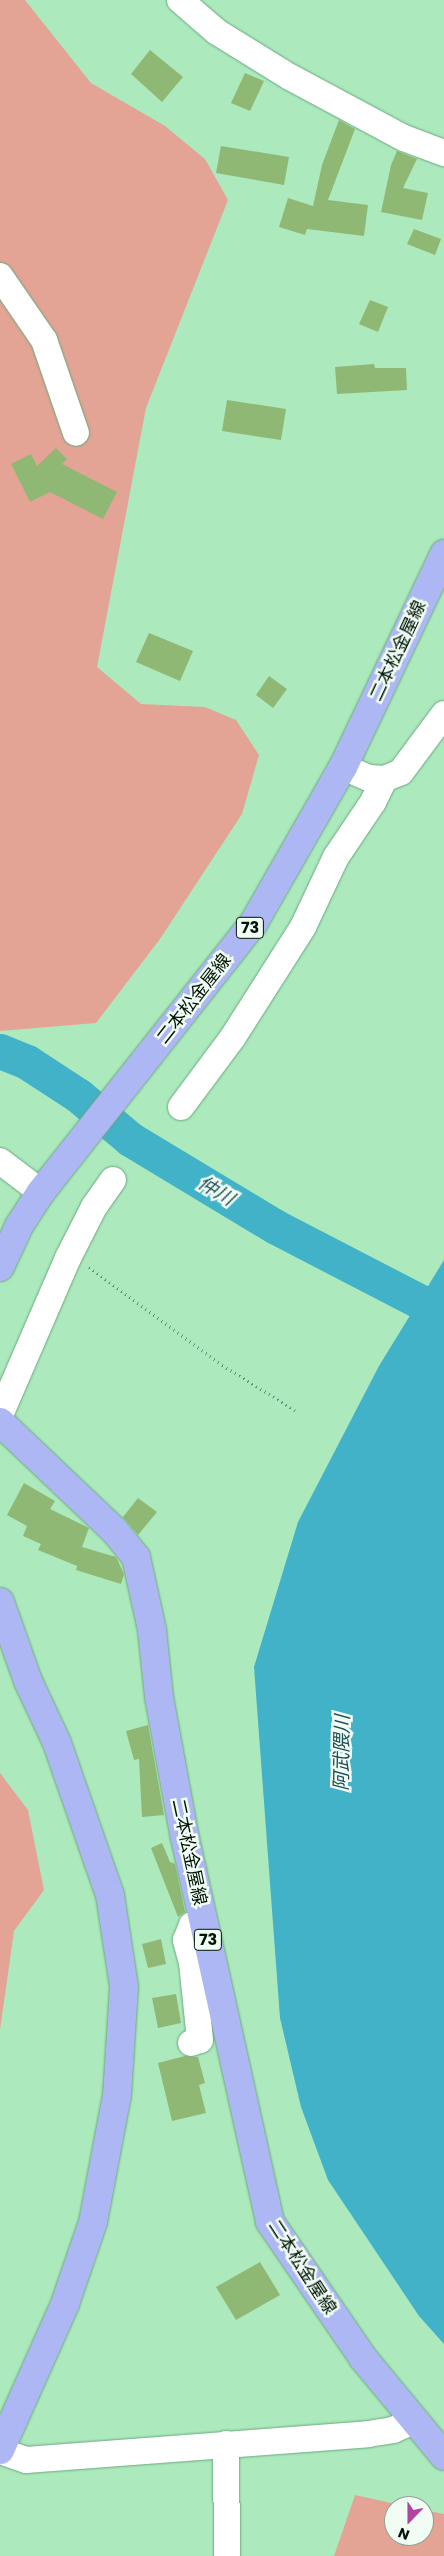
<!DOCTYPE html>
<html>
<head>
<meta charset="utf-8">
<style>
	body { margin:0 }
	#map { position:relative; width:444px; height:2556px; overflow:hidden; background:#aceabe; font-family:Poppins,"Noto Sans JP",sans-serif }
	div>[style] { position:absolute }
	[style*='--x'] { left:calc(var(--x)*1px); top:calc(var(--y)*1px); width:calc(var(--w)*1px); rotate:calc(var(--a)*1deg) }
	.green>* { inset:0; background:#e4a495 }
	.water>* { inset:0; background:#41b2c8 }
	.river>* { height:35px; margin:-17.5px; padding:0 17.5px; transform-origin:17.5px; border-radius:17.5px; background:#41b2c8 }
	.building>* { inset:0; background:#8fb874 }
	.path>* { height:3px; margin-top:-1.5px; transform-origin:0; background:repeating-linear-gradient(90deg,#638f70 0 1px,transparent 0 5px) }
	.roads { filter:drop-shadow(0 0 1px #6ca87f) drop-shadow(0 0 1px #6ca87f) }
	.minor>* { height:26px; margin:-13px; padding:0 13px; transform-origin:13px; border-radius:13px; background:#fff }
	.major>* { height:28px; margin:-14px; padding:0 14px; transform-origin:14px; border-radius:14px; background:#acb7f3 }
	span { translate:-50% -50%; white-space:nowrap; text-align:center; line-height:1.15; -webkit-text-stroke:5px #f1fdf4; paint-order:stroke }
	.shield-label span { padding:1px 4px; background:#f1fdf4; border:1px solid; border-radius:4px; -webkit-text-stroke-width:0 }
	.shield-label { font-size:16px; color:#001506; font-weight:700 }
	.street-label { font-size:18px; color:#001506 }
	.water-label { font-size:19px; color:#1c4c56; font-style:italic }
	.north { position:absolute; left:384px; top:2496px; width:50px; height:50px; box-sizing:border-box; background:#f1fdf4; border:1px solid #91a095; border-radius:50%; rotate:202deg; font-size:14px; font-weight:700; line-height:20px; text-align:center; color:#001506 }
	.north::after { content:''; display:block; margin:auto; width:18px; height:22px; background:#b144a2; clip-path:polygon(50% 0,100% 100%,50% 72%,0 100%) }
</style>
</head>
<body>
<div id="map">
	<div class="green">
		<div style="clip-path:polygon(0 0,25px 0,91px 83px,165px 126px,205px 159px,228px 200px,146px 408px,97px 667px,141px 704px,205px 707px,236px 720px,259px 755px,242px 814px,160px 939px,96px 1023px,0 1031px)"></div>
		<div style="clip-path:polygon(0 1773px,28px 1810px,44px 1890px,14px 1931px,0 2030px)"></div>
		<div style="clip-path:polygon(355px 2495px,405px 2506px,394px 2506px,394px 2536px,424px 2536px,424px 2510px,444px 2514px,444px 2556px,334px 2556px)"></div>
	</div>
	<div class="water">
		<div style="clip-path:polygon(444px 1260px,444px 2344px,419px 2316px,328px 2180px,301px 2107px,280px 2018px,254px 1667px,298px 1522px,379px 1366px)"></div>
	</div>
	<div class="river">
		<div style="--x:0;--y:1051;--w:29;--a:22"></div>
		<div style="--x:27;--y:1062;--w:62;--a:33.2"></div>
		<div style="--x:79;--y:1096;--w:67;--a:40.1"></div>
		<div style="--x:130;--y:1139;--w:170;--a:31.1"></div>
		<div style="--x:276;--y:1227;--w:189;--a:27.4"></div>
	</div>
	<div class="building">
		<div style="clip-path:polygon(150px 50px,183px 77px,162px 102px,131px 74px)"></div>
		<div style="clip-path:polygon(245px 73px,264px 81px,250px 111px,231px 103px)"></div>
		<div style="clip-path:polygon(339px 120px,355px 129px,328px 200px,368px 205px,364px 236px,307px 229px,305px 235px,279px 227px,288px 198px,313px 206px,322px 165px)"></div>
		<div style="clip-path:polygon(221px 146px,289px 157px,284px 185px,216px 173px)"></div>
		<div style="clip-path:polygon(397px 151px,417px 159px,403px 188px,428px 193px,422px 220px,381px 212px,391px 165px)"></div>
		<div style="clip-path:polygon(414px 229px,441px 239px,435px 255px,407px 244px)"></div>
		<div style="clip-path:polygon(370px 300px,388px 307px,378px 332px,359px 324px)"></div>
		<div style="clip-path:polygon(374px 364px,375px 368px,406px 368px,407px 390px,337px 394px,335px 367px)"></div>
		<div style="clip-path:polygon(227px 400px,286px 409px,281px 440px,222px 431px)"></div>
		<div style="clip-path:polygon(56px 448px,67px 459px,62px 464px,117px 492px,103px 519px,50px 492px,30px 502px,11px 464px,31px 454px,37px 466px)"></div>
		<div style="clip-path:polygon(149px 633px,193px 651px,180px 681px,136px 662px)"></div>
		<div style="clip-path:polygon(269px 676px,287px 689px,273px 708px,256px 695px)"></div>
		<div style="clip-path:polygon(24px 1483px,55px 1501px,50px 1509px,89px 1528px,82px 1547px,116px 1557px,124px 1574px,121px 1584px,76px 1570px,77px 1566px,38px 1550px,41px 1544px,23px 1536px,27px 1526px,7px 1515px)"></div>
		<div style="clip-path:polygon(138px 1498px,157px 1512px,138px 1535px,123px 1517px)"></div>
		<div style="clip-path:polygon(148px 1725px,164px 1815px,142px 1817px,139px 1759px,134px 1760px,126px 1731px)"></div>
		<div style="clip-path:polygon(162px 1843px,170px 1862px,175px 1864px,185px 1912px,178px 1917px,151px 1848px)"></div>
		<div style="clip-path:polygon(161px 1939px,166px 1964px,148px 1968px,142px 1944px)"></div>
		<div style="clip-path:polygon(176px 1994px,181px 2023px,158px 2028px,152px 1998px)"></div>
		<div style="clip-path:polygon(185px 2056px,198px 2057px,205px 2083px,199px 2085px,206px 2113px,172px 2121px,158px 2063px)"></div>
		<div style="clip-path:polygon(260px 2262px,280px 2295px,236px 2320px,216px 2287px)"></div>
	</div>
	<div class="path">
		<div style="--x:89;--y:1267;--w:165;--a:36.4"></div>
		<div style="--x:222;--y:1365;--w:86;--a:31.7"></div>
	</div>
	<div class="roads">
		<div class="minor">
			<div style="--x:180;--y:0;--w:49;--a:40.9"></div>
			<div style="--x:217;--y:32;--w:86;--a:31.7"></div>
			<div style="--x:290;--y:77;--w:129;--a:28.2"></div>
			<div style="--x:404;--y:138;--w:43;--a:20.6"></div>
			<div style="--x:0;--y:276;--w:78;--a:55.5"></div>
			<div style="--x:44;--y:340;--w:98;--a:71"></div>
			<div style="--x:343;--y:767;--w:28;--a:23"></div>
			<div style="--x:369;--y:778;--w:15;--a:4"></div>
			<div style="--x:384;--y:779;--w:18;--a:-22"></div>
			<div style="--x:401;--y:772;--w:72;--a:-53.4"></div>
			<div style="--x:181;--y:1107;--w:87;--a:-53.4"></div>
			<div style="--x:233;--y:1037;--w:130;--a:-57.5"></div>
			<div style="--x:303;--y:927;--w:77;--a:-64.8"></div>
			<div style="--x:336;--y:857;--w:66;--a:-56.1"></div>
			<div style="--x:373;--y:802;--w:25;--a:-64"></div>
			<div style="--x:0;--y:1161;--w:51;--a:37.1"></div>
			<div style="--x:0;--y:1415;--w:171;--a:-66.6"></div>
			<div style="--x:68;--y:1258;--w:57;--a:-63"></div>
			<div style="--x:94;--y:1207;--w:33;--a:-55"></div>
			<div style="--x:191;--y:2043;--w:9;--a:-18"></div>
			<div style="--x:200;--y:2040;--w:77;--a:-95.9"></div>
			<div style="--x:192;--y:1963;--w:24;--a:-105"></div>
			<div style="--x:186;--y:1940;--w:16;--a:-68"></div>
			<div style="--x:192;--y:1925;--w:13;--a:-29"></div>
			<div style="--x:226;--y:2444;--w:112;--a:89.5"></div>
			<div style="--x:0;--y:2451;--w:28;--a:19"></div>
			<div style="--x:26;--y:2460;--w:343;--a:-4.3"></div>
			<div style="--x:368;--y:2434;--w:25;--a:-9"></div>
			<div style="--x:393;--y:2430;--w:22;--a:-24"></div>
		</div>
		<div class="major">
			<div style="--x:0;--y:1267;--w:45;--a:-65.1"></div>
			<div style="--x:19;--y:1226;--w:40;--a:-57.1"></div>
			<div style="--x:41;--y:1192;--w:342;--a:-51.7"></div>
			<div style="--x:253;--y:924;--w:181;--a:-60.2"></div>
			<div style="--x:343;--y:767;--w:236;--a:-64.6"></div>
			<div style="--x:0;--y:1422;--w:157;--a:43.5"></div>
			<div style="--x:114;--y:1530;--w:35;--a:51"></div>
			<div style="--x:136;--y:1557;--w:75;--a:77.6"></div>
			<div style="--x:152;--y:1630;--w:67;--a:84"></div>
			<div style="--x:159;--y:1697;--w:143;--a:79.6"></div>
			<div style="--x:185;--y:1838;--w:393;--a:77.5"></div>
			<div style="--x:270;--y:2222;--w:165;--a:55.6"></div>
			<div style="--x:363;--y:2358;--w:127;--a:50.4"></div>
			<div style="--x:0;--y:1602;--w:84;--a:70.5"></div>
			<div style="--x:28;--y:1681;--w:68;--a:64.9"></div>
			<div style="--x:57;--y:1743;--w:161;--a:70.8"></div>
			<div style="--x:110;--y:1895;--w:93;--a:81.3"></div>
			<div style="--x:124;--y:1987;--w:108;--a:93.7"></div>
			<div style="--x:117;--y:2095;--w:129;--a:100.7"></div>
			<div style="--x:93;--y:2222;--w:87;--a:108.9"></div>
			<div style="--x:65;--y:2304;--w:160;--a:114"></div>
		</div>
	</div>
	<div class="shield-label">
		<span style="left:250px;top:928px">73</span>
		<span style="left:208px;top:1940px">73</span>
	</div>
	<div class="street-label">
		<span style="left:398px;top:651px;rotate:-65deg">二本松金屋線</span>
		<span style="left:194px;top:999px;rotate:-52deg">二本松金屋線</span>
		<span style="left:189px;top:1852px;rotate:78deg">二本松金屋線</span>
		<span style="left:302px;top:2267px;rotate:57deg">二本松金屋線</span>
	</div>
	<div class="water-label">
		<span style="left:216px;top:1191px;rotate:31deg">仲川</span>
		<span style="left:342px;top:1753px;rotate:-89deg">阿武隈川</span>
	</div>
	<div class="north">N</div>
</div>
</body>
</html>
